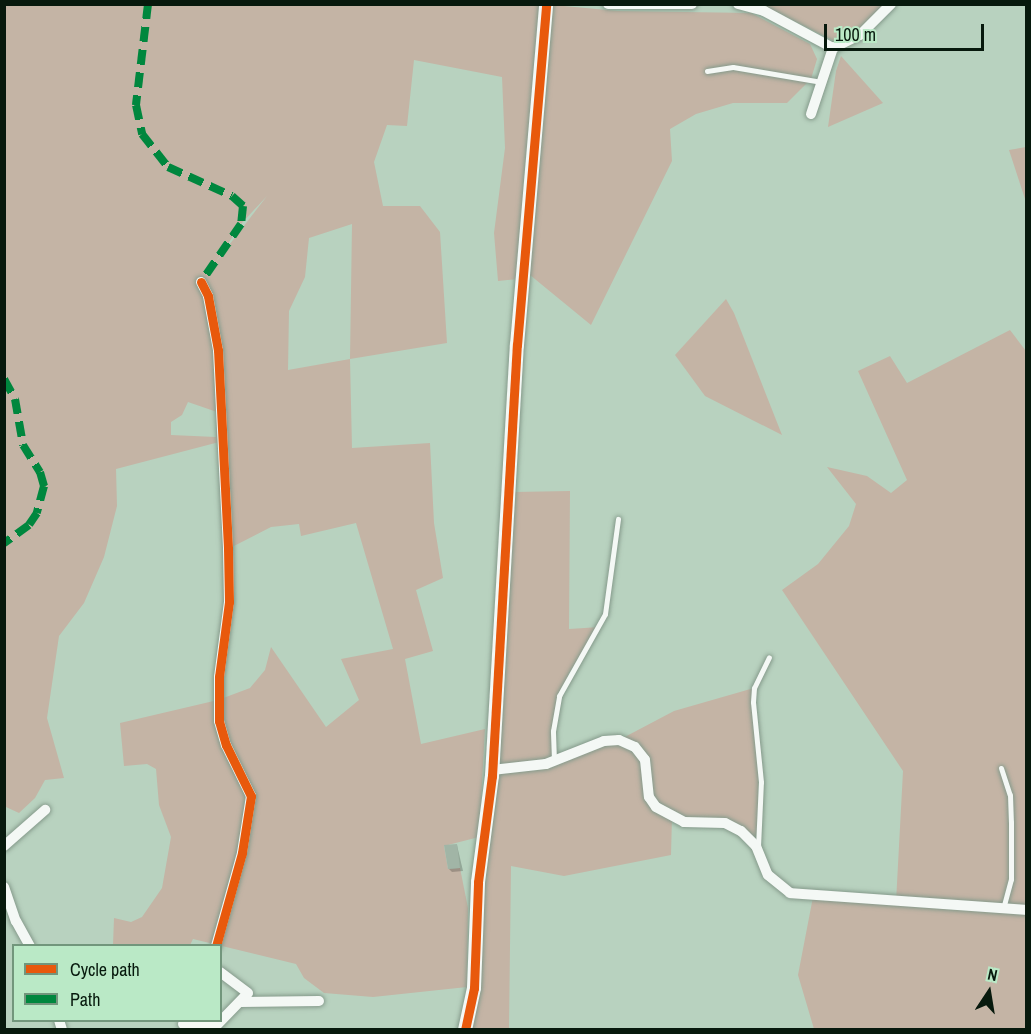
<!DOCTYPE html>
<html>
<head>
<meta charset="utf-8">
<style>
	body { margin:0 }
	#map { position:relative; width:1031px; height:1034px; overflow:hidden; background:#b8d2bf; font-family:"Archivo Narrow",sans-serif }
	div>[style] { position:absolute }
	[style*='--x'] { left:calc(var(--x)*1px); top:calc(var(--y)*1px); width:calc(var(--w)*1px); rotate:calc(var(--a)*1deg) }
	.green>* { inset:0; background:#c4b4a5 }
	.shadow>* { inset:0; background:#0003 }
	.building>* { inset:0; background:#a1b5a6 }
	.roads { filter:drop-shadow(0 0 2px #859a8b) drop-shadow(0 0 2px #859a8b) }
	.lane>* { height:5px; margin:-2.5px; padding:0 2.5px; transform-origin:2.5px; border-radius:2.5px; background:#f4f8f5 }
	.street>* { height:10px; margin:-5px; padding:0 5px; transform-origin:5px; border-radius:5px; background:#f4f8f5 }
	.secondary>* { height:14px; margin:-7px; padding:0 7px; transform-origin:7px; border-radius:7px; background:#f4f8f5 }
	.quiet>* { height:8px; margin-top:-4px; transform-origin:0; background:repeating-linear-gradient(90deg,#00873e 0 15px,transparent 0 23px) }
	.cycleway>* { height:9px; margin:-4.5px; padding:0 4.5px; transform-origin:4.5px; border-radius:4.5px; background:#e8590c }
	span { translate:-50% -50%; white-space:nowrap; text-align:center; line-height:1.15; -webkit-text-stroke:5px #bae9c6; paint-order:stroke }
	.frame { position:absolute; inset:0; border:6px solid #07190d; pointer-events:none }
	.legend { position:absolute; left:12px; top:944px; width:210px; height:78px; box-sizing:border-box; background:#bae9c6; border:2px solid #72967c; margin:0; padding:8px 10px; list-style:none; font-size:18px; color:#07190d }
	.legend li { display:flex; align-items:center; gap:12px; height:30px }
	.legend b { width:30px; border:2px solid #72967c }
	.north { position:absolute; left:959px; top:962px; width:60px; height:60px; -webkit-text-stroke:4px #bae9c6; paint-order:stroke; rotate:12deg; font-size:16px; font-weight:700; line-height:24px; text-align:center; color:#07190d }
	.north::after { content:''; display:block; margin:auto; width:21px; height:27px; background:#07190d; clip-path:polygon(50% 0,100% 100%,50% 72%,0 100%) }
	.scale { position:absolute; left:824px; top:24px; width:160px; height:27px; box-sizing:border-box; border:3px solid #07190d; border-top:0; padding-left:8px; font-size:18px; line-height:21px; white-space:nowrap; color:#07190d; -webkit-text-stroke:4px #bae9c6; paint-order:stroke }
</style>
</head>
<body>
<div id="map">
	<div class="green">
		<div style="clip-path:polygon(evenodd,4px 5px,541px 5px,518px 279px,498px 281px,494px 233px,505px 148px,502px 77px,414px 60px,407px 126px,387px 125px,374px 162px,383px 206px,420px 206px,440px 232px,447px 343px,350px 359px,352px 448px,430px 443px,434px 523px,443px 578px,416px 590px,433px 651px,405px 659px,421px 744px,485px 729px,479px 837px,444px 846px,448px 869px,460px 868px,468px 908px,467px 987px,373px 997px,324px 993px,304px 978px,296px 964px,193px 939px,190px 945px,113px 945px,114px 918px,131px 922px,142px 917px,162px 888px,171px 837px,159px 805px,156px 769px,147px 764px,124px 766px,120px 723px,218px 700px,250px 688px,265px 670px,271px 647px,326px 727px,359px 700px,341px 659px,393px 649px,356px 523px,301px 536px,299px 524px,271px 527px,228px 549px,223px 441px,116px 469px,117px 506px,104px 557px,84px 603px,59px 636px,47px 718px,64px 778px,45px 780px,35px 798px,19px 813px,6px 807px,4px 5px,267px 196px,216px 262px,241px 224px,267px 196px,4px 5px,352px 224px,350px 359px,288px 370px,289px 311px,305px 277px,309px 238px,352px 224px,4px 5px,188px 402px,217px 412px,216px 437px,171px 435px,171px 422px,182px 415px,188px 402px)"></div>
		<div style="clip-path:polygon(553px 5px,618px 11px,751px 13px,810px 44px,817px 59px,811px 79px,787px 103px,733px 103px,696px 114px,670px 129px,672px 161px,591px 325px,530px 275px)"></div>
		<div style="clip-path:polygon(762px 5px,891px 5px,840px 44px)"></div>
		<div style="clip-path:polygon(841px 56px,883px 103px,828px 127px,836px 71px)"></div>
		<div style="clip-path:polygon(1026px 147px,1026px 202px,1009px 150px)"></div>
		<div style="clip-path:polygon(726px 299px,734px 313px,782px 435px,705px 396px,675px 355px)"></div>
		<div style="clip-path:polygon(1010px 330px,1026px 351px,1026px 1029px,814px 1029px,798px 975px,813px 897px,896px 902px,903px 771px,782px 590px,818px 564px,849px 526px,856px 504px,827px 467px,867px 476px,891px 493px,907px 480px,858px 371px,890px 356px,907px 383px)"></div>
		<div style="clip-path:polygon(570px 491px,569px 629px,600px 627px,569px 673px,555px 713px,554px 761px,619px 740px,674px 711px,754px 688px,759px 754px,758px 853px,741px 831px,672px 817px,671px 855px,564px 876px,511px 866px,509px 1029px,470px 1030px,481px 985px,484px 893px,499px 770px,514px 492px)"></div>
	</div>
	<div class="shadow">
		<div style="clip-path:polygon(457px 845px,463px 871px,452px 872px,449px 869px)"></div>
	</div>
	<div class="building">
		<div style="clip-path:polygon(457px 844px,460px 868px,448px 869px,444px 845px)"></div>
	</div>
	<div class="roads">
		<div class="lane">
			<div style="--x:707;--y:71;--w:26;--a:-9"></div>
			<div style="--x:733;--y:67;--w:90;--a:9.6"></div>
			<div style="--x:554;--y:761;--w:30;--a:-92"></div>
			<div style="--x:553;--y:731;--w:36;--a:-80"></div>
			<div style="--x:559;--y:696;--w:94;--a:-60.7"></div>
			<div style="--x:605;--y:614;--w:96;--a:-82.2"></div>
			<div style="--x:1001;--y:768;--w:28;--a:72"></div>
			<div style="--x:1010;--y:795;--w:27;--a:88"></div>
			<div style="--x:1011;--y:822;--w:57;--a:90"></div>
			<div style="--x:1011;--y:879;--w:30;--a:105"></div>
			<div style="--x:758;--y:847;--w:65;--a:-87.4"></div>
			<div style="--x:761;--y:782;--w:80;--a:-95.7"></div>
			<div style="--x:753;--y:702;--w:14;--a:-86"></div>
			<div style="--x:754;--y:688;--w:34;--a:-64"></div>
		</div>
		<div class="street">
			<div style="--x:608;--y:4;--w:84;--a:0"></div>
			<div style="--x:738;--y:4;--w:27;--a:15"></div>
			<div style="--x:764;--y:11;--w:78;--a:28.2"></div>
			<div style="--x:811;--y:114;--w:70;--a:-71.6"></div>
			<div style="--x:833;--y:48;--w:30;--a:-26"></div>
			<div style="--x:860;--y:35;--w:44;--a:-45"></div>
			<div style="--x:201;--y:282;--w:16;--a:63"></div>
			<div style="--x:208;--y:296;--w:55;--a:79.5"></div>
			<div style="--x:218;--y:350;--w:199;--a:87.1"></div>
			<div style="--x:228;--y:549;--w:53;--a:88.9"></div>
			<div style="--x:229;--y:602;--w:76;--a:97.6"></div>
			<div style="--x:219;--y:677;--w:44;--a:90"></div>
			<div style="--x:219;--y:721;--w:25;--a:74"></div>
			<div style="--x:226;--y:745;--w:57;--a:63.9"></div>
			<div style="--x:251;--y:796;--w:58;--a:99"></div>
			<div style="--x:242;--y:853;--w:97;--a:105.6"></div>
			<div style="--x:492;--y:770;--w:54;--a:-6.3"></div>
			<div style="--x:546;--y:764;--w:62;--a:-21.6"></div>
			<div style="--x:604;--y:741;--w:15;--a:-4"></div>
			<div style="--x:619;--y:740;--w:17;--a:24"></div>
			<div style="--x:635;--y:747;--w:16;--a:52"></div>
			<div style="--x:645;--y:760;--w:37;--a:84"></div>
			<div style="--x:649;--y:797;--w:12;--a:55"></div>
			<div style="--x:656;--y:807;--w:32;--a:28"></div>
			<div style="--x:684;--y:822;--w:41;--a:1.4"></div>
			<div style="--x:725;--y:823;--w:18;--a:27"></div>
			<div style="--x:741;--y:831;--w:21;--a:45"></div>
			<div style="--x:756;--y:846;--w:31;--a:68"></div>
			<div style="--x:768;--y:875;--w:28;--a:39"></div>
			<div style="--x:790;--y:893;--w:237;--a:4.1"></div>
			<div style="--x:4;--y:846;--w:55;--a:-41.3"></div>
			<div style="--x:4;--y:887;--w:36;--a:71"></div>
			<div style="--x:16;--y:921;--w:29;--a:61"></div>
			<div style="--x:240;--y:1002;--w:79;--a:-0.7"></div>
			<div style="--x:59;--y:1020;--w:10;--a:73"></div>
			<div style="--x:183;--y:1024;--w:32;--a:5"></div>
			<div style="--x:215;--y:1027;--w:47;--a:-45.9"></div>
			<div style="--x:248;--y:993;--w:35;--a:-143"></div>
		</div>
		<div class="secondary">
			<div style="--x:465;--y:1030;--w:43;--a:-77.9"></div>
			<div style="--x:474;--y:988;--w:106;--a:-87.8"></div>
			<div style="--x:478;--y:882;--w:107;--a:-82.5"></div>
			<div style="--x:492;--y:776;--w:432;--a:-86.7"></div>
			<div style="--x:517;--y:345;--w:342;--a:-85.1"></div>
		</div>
	</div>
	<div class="quiet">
		<div style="--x:148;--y:4;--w:102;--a:96.8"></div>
		<div style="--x:136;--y:105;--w:30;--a:78"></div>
		<div style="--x:142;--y:134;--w:42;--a:51.8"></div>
		<div style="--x:168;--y:167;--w:70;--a:24.4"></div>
		<div style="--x:232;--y:196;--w:15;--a:42"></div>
		<div style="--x:243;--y:206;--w:18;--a:96"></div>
		<div style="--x:241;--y:224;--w:70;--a:124.6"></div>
		<div style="--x:4;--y:379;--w:23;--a:61"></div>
		<div style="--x:15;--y:399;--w:47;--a:80.1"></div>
		<div style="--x:23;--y:445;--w:32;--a:58"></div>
		<div style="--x:40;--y:472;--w:15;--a:74"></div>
		<div style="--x:44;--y:486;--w:28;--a:105"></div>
		<div style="--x:37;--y:513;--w:14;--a:124"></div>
		<div style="--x:29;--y:525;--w:31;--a:144"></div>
	</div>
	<div class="cycleway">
		<div style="--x:201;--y:282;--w:16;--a:63"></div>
		<div style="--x:208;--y:296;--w:55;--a:79.5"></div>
		<div style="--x:218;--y:350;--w:199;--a:87.1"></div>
		<div style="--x:228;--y:549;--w:53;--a:88.9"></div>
		<div style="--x:229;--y:602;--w:76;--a:97.6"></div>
		<div style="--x:219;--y:677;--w:44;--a:90"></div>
		<div style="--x:219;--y:721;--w:25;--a:74"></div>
		<div style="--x:226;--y:745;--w:57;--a:63.9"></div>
		<div style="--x:251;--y:796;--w:58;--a:99"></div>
		<div style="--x:242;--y:853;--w:97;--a:105.6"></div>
		<div style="--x:465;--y:1030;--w:43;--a:-77.9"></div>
		<div style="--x:474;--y:988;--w:106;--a:-87.8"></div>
		<div style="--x:478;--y:882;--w:107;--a:-82.5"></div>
		<div style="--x:492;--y:776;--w:432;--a:-86.7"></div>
		<div style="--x:517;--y:345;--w:342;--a:-85.1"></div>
	</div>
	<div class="frame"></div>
	<ul class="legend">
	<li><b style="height:8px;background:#e8590c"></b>Cycle path</li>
	<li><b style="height:8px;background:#00873e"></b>Path</li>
	</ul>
	<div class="north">N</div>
	<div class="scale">100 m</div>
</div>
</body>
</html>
